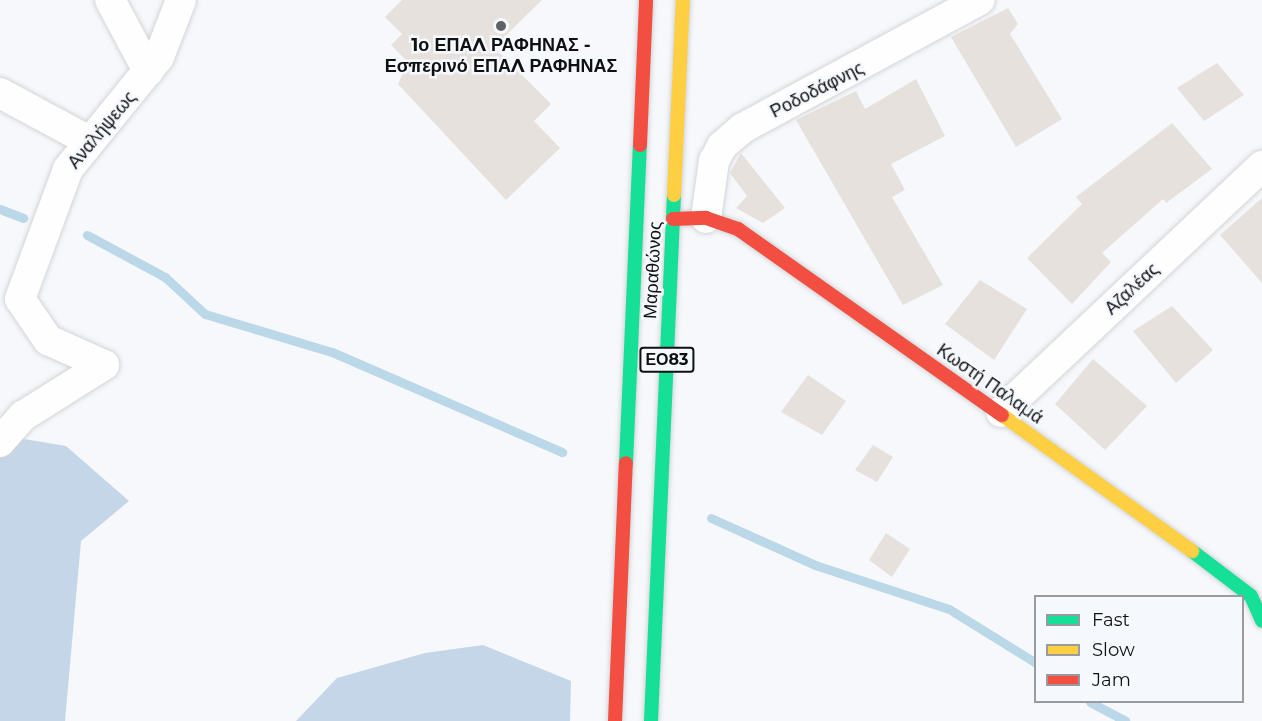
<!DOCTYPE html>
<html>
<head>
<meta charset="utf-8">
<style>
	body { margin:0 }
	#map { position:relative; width:1262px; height:721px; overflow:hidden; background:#f6f8fb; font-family:Montserrat,sans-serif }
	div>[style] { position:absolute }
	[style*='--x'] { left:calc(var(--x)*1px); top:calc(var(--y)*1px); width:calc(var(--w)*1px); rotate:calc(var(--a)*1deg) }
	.forest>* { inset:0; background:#c4d6e7 }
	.stream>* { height:9px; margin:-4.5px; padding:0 4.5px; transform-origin:4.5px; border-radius:4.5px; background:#bad8e7 }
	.building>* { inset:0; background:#e6e1dd }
	.roads { filter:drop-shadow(0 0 2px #d3d5d7) drop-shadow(0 0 2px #d3d5d7) }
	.street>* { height:30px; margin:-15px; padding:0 15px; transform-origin:15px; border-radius:15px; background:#fefefe }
	.fast>* { height:14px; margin:-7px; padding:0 7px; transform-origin:7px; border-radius:7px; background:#16e098 }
	.slow>* { height:14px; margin:-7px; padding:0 7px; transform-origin:7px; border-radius:7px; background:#ffcf43 }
	.jam>* { height:14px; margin:-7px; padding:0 7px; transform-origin:7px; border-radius:7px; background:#f24e42 }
	.dots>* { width:16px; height:16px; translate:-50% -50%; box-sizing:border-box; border:3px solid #f5f8fc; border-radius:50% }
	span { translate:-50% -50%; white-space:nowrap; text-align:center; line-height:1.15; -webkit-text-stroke:5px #f5f8fc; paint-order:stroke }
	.shield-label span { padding:2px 4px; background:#f5f8fc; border:2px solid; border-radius:4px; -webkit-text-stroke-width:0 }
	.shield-label { font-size:16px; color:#0f1011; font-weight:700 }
	.poi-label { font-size:18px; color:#0f1011; font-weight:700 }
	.street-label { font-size:18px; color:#0f1011 }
	.legend { position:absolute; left:1034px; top:595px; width:210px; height:108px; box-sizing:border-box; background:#f5f8fc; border:2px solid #999b9e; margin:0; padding:8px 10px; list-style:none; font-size:18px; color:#0f1011 }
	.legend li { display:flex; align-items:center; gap:12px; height:30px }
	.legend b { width:30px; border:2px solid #999b9e }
</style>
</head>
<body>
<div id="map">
	<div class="forest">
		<div style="clip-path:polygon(0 435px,66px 446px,129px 501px,81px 541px,65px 721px,0 721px)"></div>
		<div style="clip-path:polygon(483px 645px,571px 681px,570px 721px,296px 721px,337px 678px,425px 653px)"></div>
	</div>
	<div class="stream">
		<div style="--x:0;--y:209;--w:25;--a:21"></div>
		<div style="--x:87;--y:235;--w:89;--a:28.3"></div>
		<div style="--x:165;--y:277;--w:54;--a:42.8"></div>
		<div style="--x:205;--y:314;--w:133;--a:16.7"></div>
		<div style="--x:332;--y:352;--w:251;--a:23.5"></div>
		<div style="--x:711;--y:518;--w:114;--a:24.3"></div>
		<div style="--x:815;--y:565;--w:141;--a:18.2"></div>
		<div style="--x:949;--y:609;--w:102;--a:31.8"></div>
		<div style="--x:1090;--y:702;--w:40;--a:28"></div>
	</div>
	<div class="building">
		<div style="clip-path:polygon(402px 0,542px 0,494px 47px,551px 104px,534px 121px,560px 148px,506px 200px,398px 84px,408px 62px,391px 45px,402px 34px,385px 17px)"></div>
		<div style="clip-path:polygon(1008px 8px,1018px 24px,1010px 34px,1062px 119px,1016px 147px,951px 37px)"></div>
		<div style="clip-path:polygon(1217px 63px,1244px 95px,1204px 121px,1177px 88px)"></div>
		<div style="clip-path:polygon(916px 79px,945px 136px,891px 164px,905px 190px,892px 197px,943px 285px,903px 305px,796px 120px,856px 91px,865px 109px)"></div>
		<div style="clip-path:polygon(1172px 123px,1212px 169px,1166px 203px,1163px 199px,1102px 253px,1111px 262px,1072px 304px,1027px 258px,1082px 204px,1076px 197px)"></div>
		<div style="clip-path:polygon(741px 153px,785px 208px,763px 223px,736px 208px,747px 196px,730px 173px)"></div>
		<div style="clip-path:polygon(1262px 198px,1262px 283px,1220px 235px)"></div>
		<div style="clip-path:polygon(980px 280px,1027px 309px,994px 360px,945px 324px)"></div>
		<div style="clip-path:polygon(1172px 306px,1213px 350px,1176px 383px,1133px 331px)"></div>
		<div style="clip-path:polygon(1093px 359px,1147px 406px,1105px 450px,1055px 404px)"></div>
		<div style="clip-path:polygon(808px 375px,846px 401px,822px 435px,781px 412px)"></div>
		<div style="clip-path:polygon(873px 445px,893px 457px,877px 482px,855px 470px)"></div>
		<div style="clip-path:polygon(886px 533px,910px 549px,892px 577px,869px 560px)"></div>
	</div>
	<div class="roads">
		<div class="street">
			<div style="--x:110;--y:0;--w:81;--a:61.8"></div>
			<div style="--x:0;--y:93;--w:101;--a:28.3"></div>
			<div style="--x:706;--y:218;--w:58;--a:-82"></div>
			<div style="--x:714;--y:161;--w:17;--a:-62"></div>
			<div style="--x:722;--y:146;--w:28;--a:-41"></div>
			<div style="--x:743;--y:128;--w:269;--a:-28.4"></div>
			<div style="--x:20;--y:299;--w:139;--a:-69.7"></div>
			<div style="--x:68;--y:169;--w:144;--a:-50.9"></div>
			<div style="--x:159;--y:57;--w:61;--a:-68.9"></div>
			<div style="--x:20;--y:299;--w:50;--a:55.7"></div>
			<div style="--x:48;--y:340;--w:61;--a:24.1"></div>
			<div style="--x:1001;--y:412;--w:359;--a:-43.3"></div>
			<div style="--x:0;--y:442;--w:35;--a:-49"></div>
			<div style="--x:23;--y:416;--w:96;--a:-32.2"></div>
		</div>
		<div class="fast">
			<div style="--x:626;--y:463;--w:318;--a:-87.5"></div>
			<div style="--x:1192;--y:551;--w:74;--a:37.3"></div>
			<div style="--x:1251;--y:596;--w:27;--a:66"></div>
			<div style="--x:651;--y:721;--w:527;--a:-87.5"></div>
		</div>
		<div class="slow">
			<div style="--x:674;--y:195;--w:195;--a:-87.4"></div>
			<div style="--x:1002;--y:415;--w:234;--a:35.6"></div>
		</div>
		<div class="jam">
			<div style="--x:640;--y:145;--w:145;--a:-87.6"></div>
			<div style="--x:673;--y:219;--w:33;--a:-2"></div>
			<div style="--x:706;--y:218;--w:34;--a:19"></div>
			<div style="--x:738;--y:229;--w:323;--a:35.2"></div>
			<div style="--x:615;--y:721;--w:258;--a:-87.6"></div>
		</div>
	</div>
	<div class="dots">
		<div style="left:501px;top:26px;background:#606163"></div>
	</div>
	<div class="shield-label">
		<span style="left:667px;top:360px">ΕΟ83</span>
	</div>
	<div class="poi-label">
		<span style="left:501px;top:56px">1ο ΕΠΑΛ ΡΑΦΗΝΑΣ -<br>Εσπερινό ΕΠΑΛ ΡΑΦΗΝΑΣ</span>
	</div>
	<div class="street-label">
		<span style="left:817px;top:90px;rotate:-27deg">Ροδοδάφνης</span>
		<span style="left:102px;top:130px;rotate:-50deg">Αναλήψεως</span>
		<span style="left:653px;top:270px;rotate:-87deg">Μαραθώνος</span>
		<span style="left:1132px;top:289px;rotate:-43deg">Αζαλέας</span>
		<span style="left:990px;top:384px;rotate:35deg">Κωστή Παλαμά</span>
	</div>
	<ul class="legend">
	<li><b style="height:8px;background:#16e098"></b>Fast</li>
	<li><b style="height:8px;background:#ffcf43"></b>Slow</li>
	<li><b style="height:8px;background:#f24e42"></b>Jam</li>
	</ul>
</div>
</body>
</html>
